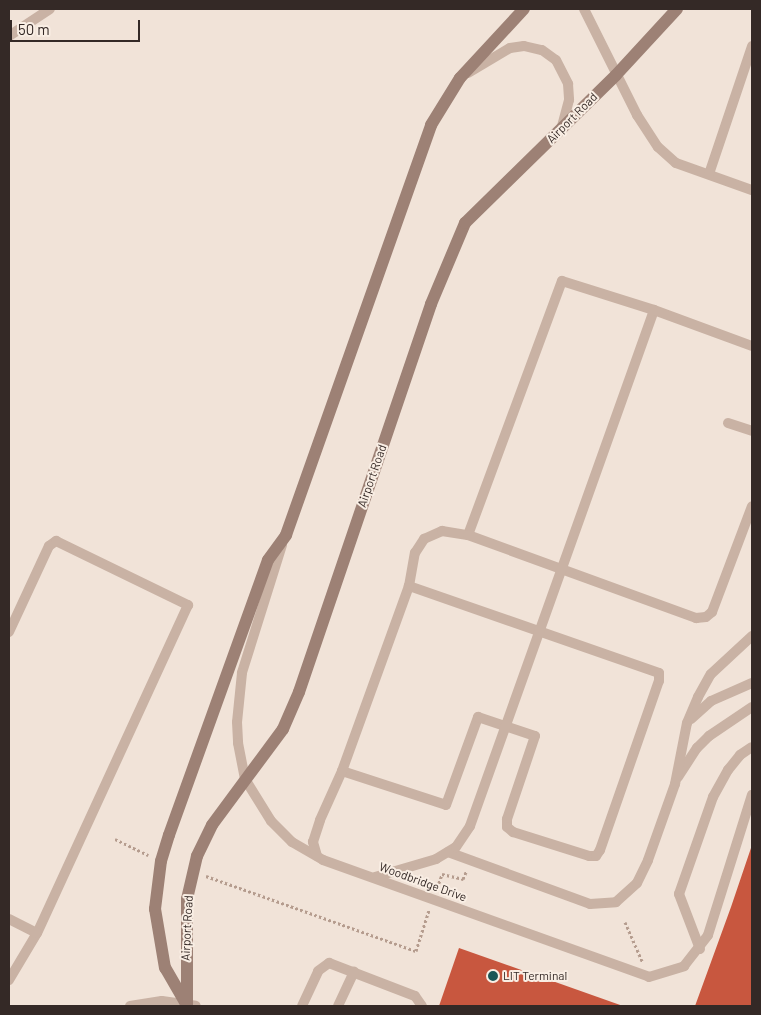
<!DOCTYPE html>
<html>
<head>
<meta charset="utf-8">
<style>
	body { margin:0 }
	#map { position:relative; width:761px; height:1015px; overflow:hidden; background:#f1e3d8; font-family:Barlow,sans-serif }
	div>[style] { position:absolute }
	[style*='--x'] { left:calc(var(--x)*1px); top:calc(var(--y)*1px); width:calc(var(--w)*1px); rotate:calc(var(--a)*1deg) }
	.building>* { inset:0; background:#c8573f }
	.path>* { height:3px; margin-top:-1.5px; transform-origin:0; background:repeating-linear-gradient(90deg,#b59c8e 0 2.5px,transparent 0 5px) }
	.service>* { height:10px; margin:-5px; padding:0 5px; transform-origin:5px; border-radius:5px; background:#c9b2a4 }
	.secondary>* { height:12px; margin:-6px; padding:0 6px; transform-origin:6px; border-radius:6px; background:#9d8175 }
	.dots>* { width:14px; height:14px; translate:-50% -50%; box-sizing:border-box; border:2px solid #f9eee4; border-radius:50% }
	span { translate:-50% -50%; white-space:nowrap; text-align:center; line-height:1.15; -webkit-text-stroke:4px #f9eee4; paint-order:stroke }
	.street-label { font-size:12px; color:#342926 }
	.poi-label { font-size:12px; color:#342926 }
	.left { translate:0 -50%; text-align:left }
	.frame { position:absolute; inset:0; border:10px solid #342926; pointer-events:none }
	.scale { position:absolute; left:10px; top:20px; width:130px; height:22px; box-sizing:border-box; border:2px solid #342926; border-top:0; padding-left:6px; font-size:15px; line-height:18px; white-space:nowrap; color:#342926; -webkit-text-stroke:4px #f9eee4; paint-order:stroke }
</style>
</head>
<body>
<div id="map">
	<div class="building">
		<div style="clip-path:polygon(752px 845px,752px 1006px,695px 1006px,731px 907px)"></div>
		<div style="clip-path:polygon(459px 948px,623px 1006px,439px 1006px)"></div>
	</div>
	<div class="path">
		<div style="--x:115;--y:839;--w:37;--a:26"></div>
		<div style="--x:206;--y:876;--w:223;--a:19.7"></div>
		<div style="--x:416;--y:951;--w:43;--a:-72.4"></div>
		<div style="--x:437;--y:888;--w:15;--a:-70"></div>
		<div style="--x:442;--y:874;--w:22;--a:13"></div>
		<div style="--x:463;--y:879;--w:8;--a:-67"></div>
		<div style="--x:625;--y:922;--w:43;--a:66.4"></div>
	</div>
	<div class="service">
		<div style="--x:584;--y:9;--w:119;--a:63.4"></div>
		<div style="--x:637;--y:115;--w:38;--a:57"></div>
		<div style="--x:658;--y:147;--w:24;--a:42"></div>
		<div style="--x:676;--y:163;--w:81;--a:19.6"></div>
		<div style="--x:9;--y:36;--w:49;--a:-33.4"></div>
		<div style="--x:468;--y:73;--w:49;--a:-30.8"></div>
		<div style="--x:510;--y:48;--w:14;--a:-8"></div>
		<div style="--x:524;--y:46;--w:18;--a:13"></div>
		<div style="--x:542;--y:50;--w:17;--a:36"></div>
		<div style="--x:556;--y:60;--w:27;--a:63"></div>
		<div style="--x:568;--y:84;--w:16;--a:86"></div>
		<div style="--x:569;--y:100;--w:30;--a:105"></div>
		<div style="--x:709;--y:174;--w:135;--a:-71.4"></div>
		<div style="--x:728;--y:423;--w:25;--a:18"></div>
		<div style="--x:468;--y:535;--w:271;--a:-69.7"></div>
		<div style="--x:562;--y:281;--w:96;--a:17.5"></div>
		<div style="--x:282;--y:545;--w:134;--a:107.4"></div>
		<div style="--x:242;--y:673;--w:49;--a:95.8"></div>
		<div style="--x:237;--y:722;--w:21;--a:87"></div>
		<div style="--x:238;--y:743;--w:37;--a:79"></div>
		<div style="--x:245;--y:779;--w:49;--a:58.2"></div>
		<div style="--x:271;--y:821;--w:30;--a:45"></div>
		<div style="--x:292;--y:842;--w:36;--a:30"></div>
		<div style="--x:323;--y:860;--w:346;--a:19.7"></div>
		<div style="--x:649;--y:977;--w:37;--a:-17"></div>
		<div style="--x:684;--y:966;--w:39;--a:-52"></div>
		<div style="--x:708;--y:935;--w:147;--a:-72.6"></div>
		<div style="--x:9;--y:632;--w:95;--a:-65.1"></div>
		<div style="--x:49;--y:546;--w:9;--a:-36"></div>
		<div style="--x:56;--y:541;--w:147;--a:25.9"></div>
		<div style="--x:188;--y:605;--w:361;--a:114.7"></div>
		<div style="--x:37;--y:933;--w:55;--a:120.8"></div>
		<div style="--x:691;--y:719;--w:27;--a:-42"></div>
		<div style="--x:711;--y:701;--w:45;--a:-23.7"></div>
		<div style="--x:342;--y:771;--w:109;--a:18.1"></div>
		<div style="--x:446;--y:805;--w:94;--a:-70"></div>
		<div style="--x:478;--y:717;--w:60;--a:18.4"></div>
		<div style="--x:535;--y:736;--w:88;--a:108.6"></div>
		<div style="--x:507;--y:819;--w:8;--a:90"></div>
		<div style="--x:507;--y:827;--w:8;--a:40"></div>
		<div style="--x:513;--y:832;--w:80;--a:17.5"></div>
		<div style="--x:589;--y:856;--w:7;--a:0"></div>
		<div style="--x:596;--y:856;--w:7;--a:-56"></div>
		<div style="--x:600;--y:850;--w:179;--a:-70.8"></div>
		<div style="--x:659;--y:681;--w:8;--a:-90"></div>
		<div style="--x:659;--y:673;--w:265;--a:-160.8"></div>
		<div style="--x:678;--y:777;--w:35;--a:-57"></div>
		<div style="--x:697;--y:748;--w:17;--a:-45"></div>
		<div style="--x:709;--y:736;--w:52;--a:-34"></div>
		<div style="--x:448;--y:852;--w:151;--a:20.1"></div>
		<div style="--x:590;--y:904;--w:26;--a:-4"></div>
		<div style="--x:616;--y:902;--w:28;--a:-42"></div>
		<div style="--x:637;--y:883;--w:25;--a:-64"></div>
		<div style="--x:648;--y:860;--w:81;--a:-70.4"></div>
		<div style="--x:675;--y:784;--w:62;--a:-78.9"></div>
		<div style="--x:687;--y:723;--w:28;--a:-67"></div>
		<div style="--x:698;--y:697;--w:26;--a:-61"></div>
		<div style="--x:711;--y:674;--w:56;--a:-42.8"></div>
		<div style="--x:317;--y:856;--w:15;--a:-106"></div>
		<div style="--x:313;--y:842;--w:23;--a:-72"></div>
		<div style="--x:320;--y:820;--w:54;--a:-65.8"></div>
		<div style="--x:342;--y:771;--w:197;--a:-70.1"></div>
		<div style="--x:409;--y:586;--w:34;--a:-80"></div>
		<div style="--x:415;--y:553;--w:17;--a:-57"></div>
		<div style="--x:424;--y:539;--w:20;--a:-24"></div>
		<div style="--x:442;--y:531;--w:26;--a:9"></div>
		<div style="--x:468;--y:535;--w:243;--a:20"></div>
		<div style="--x:696;--y:618;--w:10;--a:-6"></div>
		<div style="--x:706;--y:617;--w:8;--a:-40"></div>
		<div style="--x:712;--y:612;--w:113;--a:-69.3"></div>
		<div style="--x:375;--y:877;--w:64;--a:-16.4"></div>
		<div style="--x:436;--y:859;--w:23;--a:-31"></div>
		<div style="--x:456;--y:847;--w:25;--a:-56"></div>
		<div style="--x:470;--y:826;--w:548;--a:-70.37"></div>
		<div style="--x:654;--y:310;--w:104;--a:20.2"></div>
		<div style="--x:9;--y:919;--w:31;--a:27"></div>
		<div style="--x:700;--y:949;--w:59;--a:-110.9"></div>
		<div style="--x:679;--y:894;--w:103;--a:-70.7"></div>
		<div style="--x:713;--y:797;--w:31;--a:-61"></div>
		<div style="--x:728;--y:770;--w:19;--a:-51"></div>
		<div style="--x:740;--y:755;--w:14;--a:-34"></div>
		<div style="--x:130;--y:1006;--w:32;--a:-9"></div>
		<div style="--x:162;--y:1001;--w:34;--a:8"></div>
		<div style="--x:302;--y:1006;--w:38;--a:-65"></div>
		<div style="--x:318;--y:971;--w:14;--a:-36"></div>
		<div style="--x:329;--y:963;--w:92;--a:21"></div>
		<div style="--x:415;--y:996;--w:12;--a:55"></div>
		<div style="--x:338;--y:1006;--w:38;--a:-65"></div>
	</div>
	<div class="secondary">
		<div style="--x:185;--y:1002;--w:39;--a:-120"></div>
		<div style="--x:165;--y:968;--w:60;--a:-99.6"></div>
		<div style="--x:155;--y:909;--w:48;--a:-82.9"></div>
		<div style="--x:161;--y:861;--w:27;--a:-73"></div>
		<div style="--x:169;--y:835;--w:292;--a:-70.2"></div>
		<div style="--x:268;--y:560;--w:31;--a:-54"></div>
		<div style="--x:286;--y:535;--w:435;--a:-70.5"></div>
		<div style="--x:431;--y:125;--w:55;--a:-58.3"></div>
		<div style="--x:460;--y:78;--w:94;--a:-47.2"></div>
		<div style="--x:187;--y:1006;--w:107;--a:-90"></div>
		<div style="--x:187;--y:899;--w:44;--a:-76.9"></div>
		<div style="--x:197;--y:856;--w:34;--a:-64"></div>
		<div style="--x:212;--y:825;--w:119;--a:-53.5"></div>
		<div style="--x:283;--y:729;--w:40;--a:-66.6"></div>
		<div style="--x:299;--y:692;--w:410;--a:-71.2"></div>
		<div style="--x:431;--y:304;--w:88;--a:-67.2"></div>
		<div style="--x:465;--y:223;--w:211;--a:-44.4"></div>
		<div style="--x:616;--y:75;--w:90;--a:-47.3"></div>
	</div>
	<div class="dots">
		<div style="left:493px;top:976px;background:#1b5656"></div>
	</div>
	<div class="street-label">
		<span style="left:572px;top:118px;rotate:-45deg">Airport Road</span>
		<span style="left:372px;top:476px;rotate:-71deg">Airport Road</span>
		<span style="left:423px;top:882px;rotate:20deg">Woodbridge Drive</span>
		<span style="left:187px;top:928px;rotate:-87deg">Airport Road</span>
	</div>
	<div class="poi-label">
		<span class="left" style="left:503px;top:976px">LIT Terminal</span>
	</div>
	<div class="frame"></div>
	<div class="scale">50 m</div>
</div>
</body>
</html>
